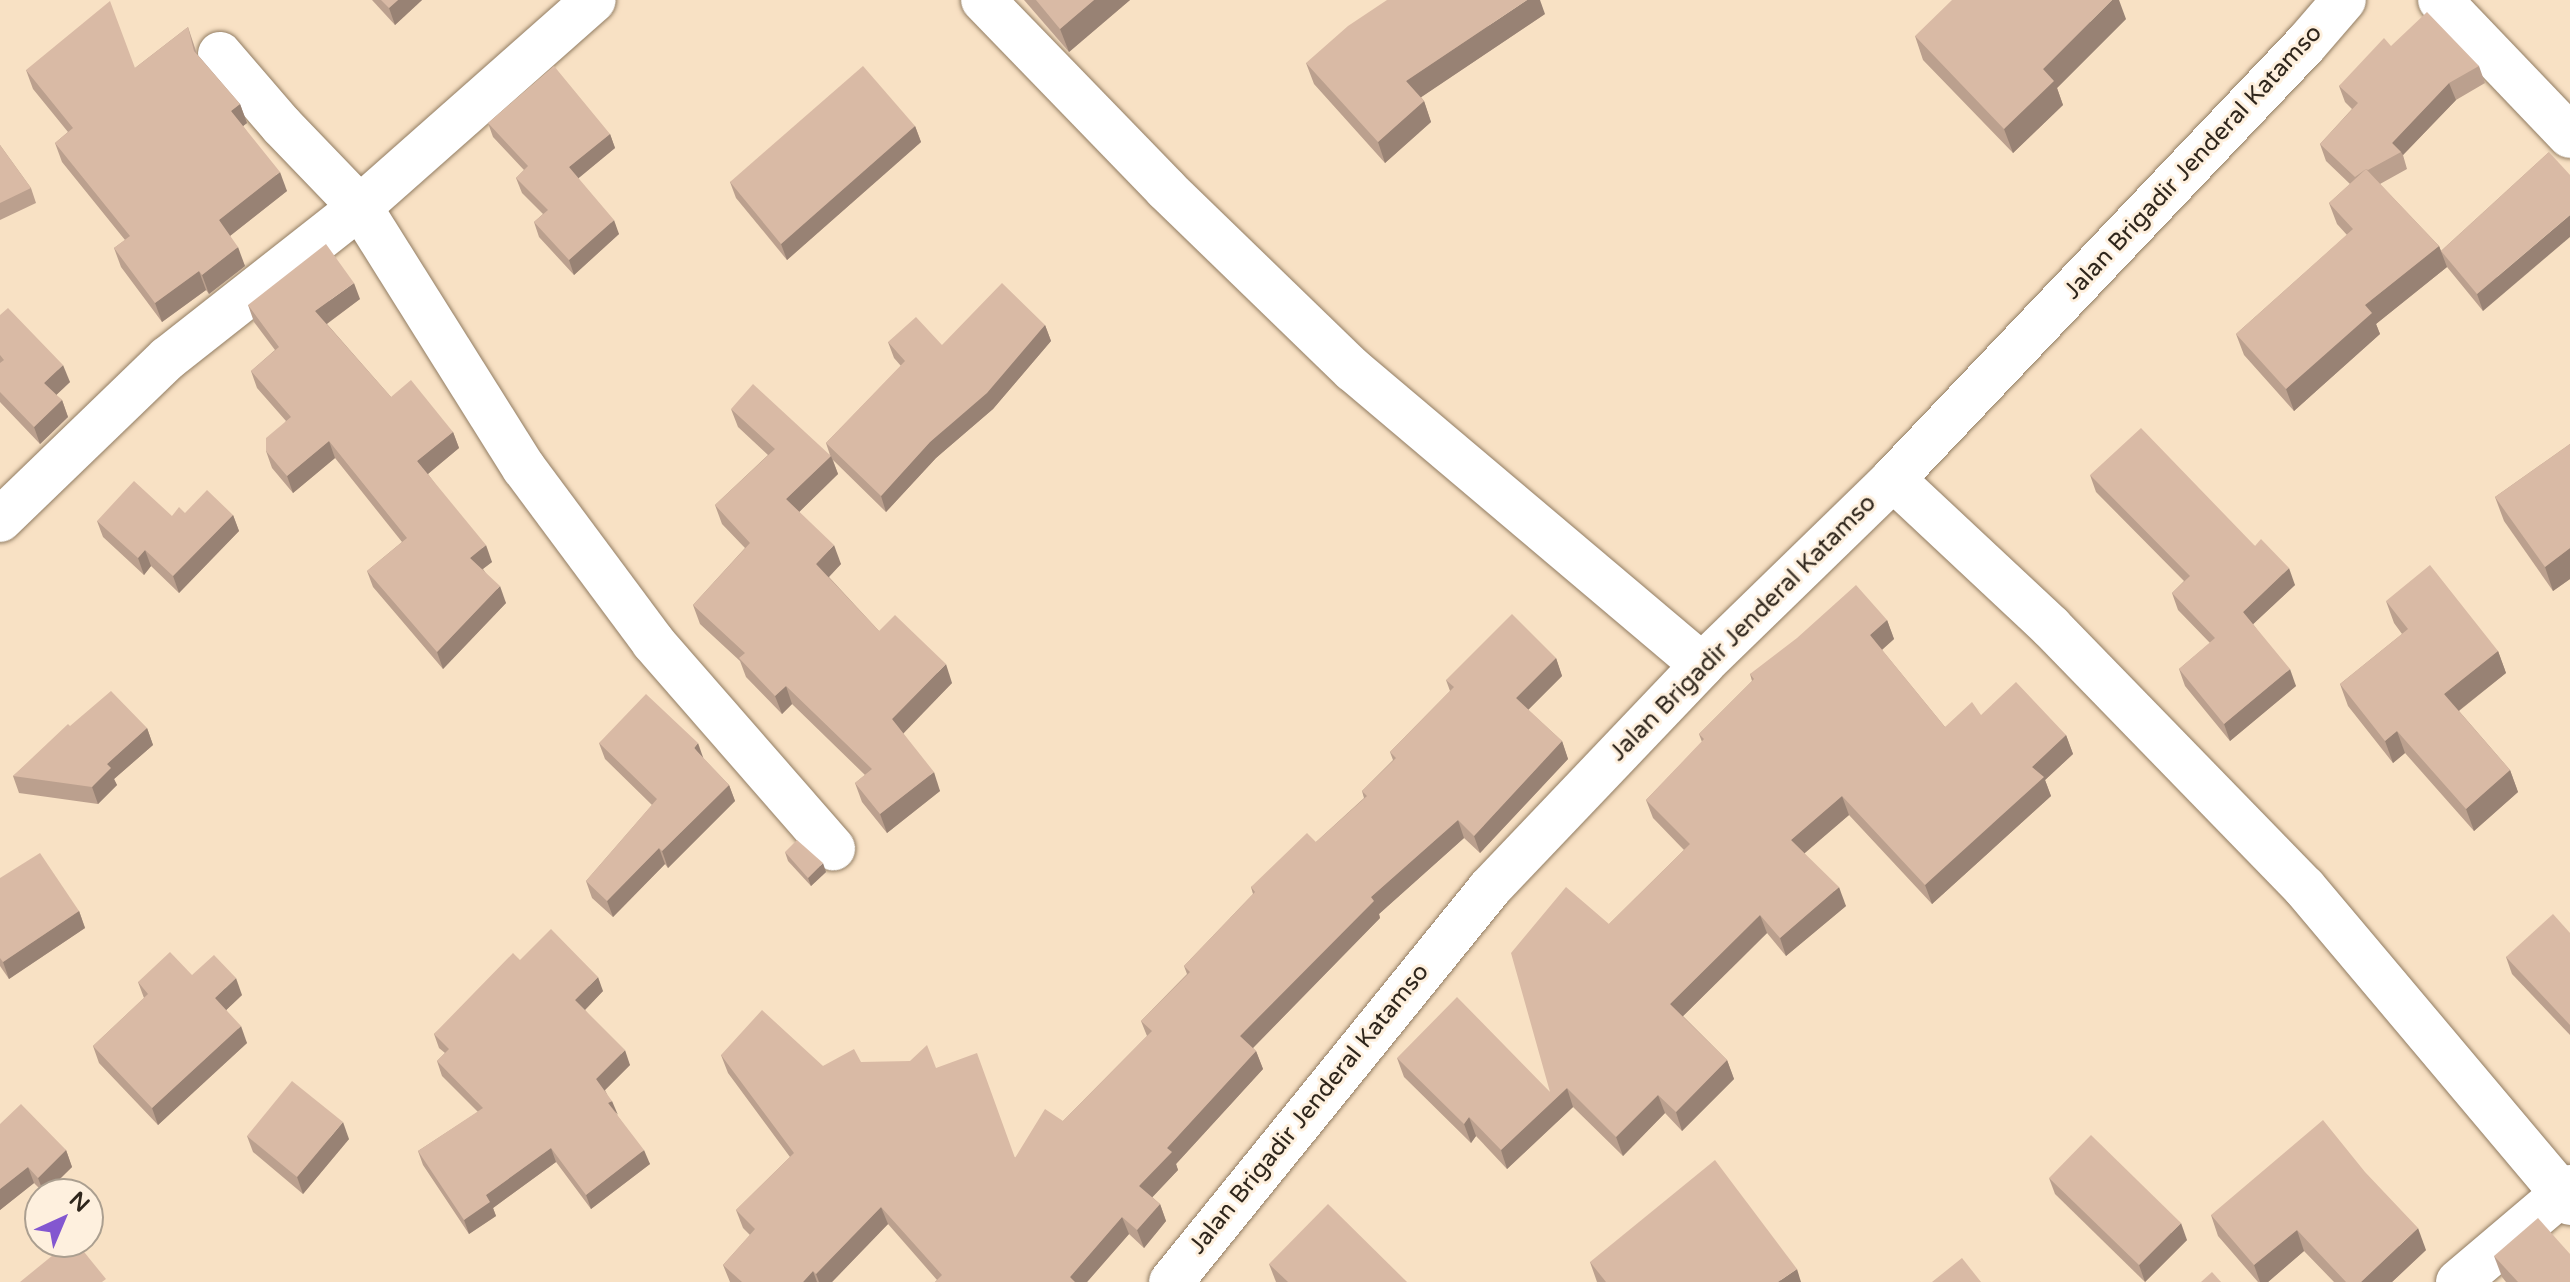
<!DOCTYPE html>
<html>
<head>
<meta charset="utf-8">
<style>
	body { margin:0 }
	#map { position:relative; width:2570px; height:1282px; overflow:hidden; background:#f8e1c4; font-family:"Varela Round",sans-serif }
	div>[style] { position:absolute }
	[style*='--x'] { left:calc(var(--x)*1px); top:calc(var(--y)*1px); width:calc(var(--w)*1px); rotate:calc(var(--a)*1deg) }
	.roads { filter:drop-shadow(0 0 2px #917c62) drop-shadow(0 0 2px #917c62) }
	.minor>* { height:44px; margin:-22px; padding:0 22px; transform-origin:22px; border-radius:22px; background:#fff }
	.major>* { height:44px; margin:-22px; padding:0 22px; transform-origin:22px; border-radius:22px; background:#fff }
	.wall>* { inset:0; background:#bba08e }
	.shaded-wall>* { inset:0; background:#988274 }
	.building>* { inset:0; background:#d9baa5 }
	span { translate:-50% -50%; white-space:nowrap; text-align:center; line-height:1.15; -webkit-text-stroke:6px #fef0de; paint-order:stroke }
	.street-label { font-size:24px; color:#2f261c }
	.north { position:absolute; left:24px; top:1178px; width:80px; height:80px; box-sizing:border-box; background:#fef0de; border:2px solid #ab9f90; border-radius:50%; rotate:44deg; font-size:22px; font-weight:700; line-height:32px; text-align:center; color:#2f261c }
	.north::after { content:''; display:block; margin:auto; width:28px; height:36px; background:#8357d0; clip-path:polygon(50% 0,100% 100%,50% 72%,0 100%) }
</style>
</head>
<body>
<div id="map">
	<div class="roads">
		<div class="minor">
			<div style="--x:983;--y:0;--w:263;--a:45.9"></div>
			<div style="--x:1166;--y:189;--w:260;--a:44.1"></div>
			<div style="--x:1353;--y:370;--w:457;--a:40.2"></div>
			<div style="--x:2440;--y:0;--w:188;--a:46.3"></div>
			<div style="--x:220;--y:54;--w:95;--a:49.3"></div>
			<div style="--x:282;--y:126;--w:112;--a:46.1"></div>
			<div style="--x:360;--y:207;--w:308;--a:57.9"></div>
			<div style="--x:524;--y:468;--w:217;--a:53.4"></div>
			<div style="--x:653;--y:642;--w:274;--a:48.9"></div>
			<div style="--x:1893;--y:479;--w:216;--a:43.1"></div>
			<div style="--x:2051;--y:627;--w:363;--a:45.8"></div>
			<div style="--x:2304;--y:887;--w:413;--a:49.9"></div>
			<div style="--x:0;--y:520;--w:233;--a:-44"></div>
			<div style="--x:168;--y:358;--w:244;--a:-38.2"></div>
			<div style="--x:360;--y:207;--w:312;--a:-41.5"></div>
			<div style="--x:2458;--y:1282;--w:147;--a:-40.3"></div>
		</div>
		<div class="major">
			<div style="--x:1171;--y:1282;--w:507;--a:-51"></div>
			<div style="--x:1490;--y:888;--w:308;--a:-46.4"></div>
			<div style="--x:1702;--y:665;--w:267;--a:-44.2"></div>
			<div style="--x:1893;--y:479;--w:600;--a:-46.49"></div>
			<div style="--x:2306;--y:44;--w:58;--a:-49.2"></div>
		</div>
	</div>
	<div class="wall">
		<div style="clip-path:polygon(372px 0,422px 0,395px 25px)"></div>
		<div style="clip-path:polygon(1024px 0,1130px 0,1069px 52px)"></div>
		<div style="clip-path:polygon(1545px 14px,1421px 97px,1424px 101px,1431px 122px,1385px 163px,1314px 84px,1306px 63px)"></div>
		<div style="clip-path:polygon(2126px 19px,2057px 88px,2063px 105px,2013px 153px,1923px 60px,1915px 36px)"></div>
		<div style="clip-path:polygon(188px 27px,197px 54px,240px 104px,247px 123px,243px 126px,287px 191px,230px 236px,245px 266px,209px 294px,206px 290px,162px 322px,121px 267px,114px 248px,125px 240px,62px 162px,55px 143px,68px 132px,33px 89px,26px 70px,135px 68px)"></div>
		<div style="clip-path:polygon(2391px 46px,2479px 66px,2485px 83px,2456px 100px,2403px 155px,2407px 169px,2380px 184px,2439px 246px,2441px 251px,2549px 152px,2483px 311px,2447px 267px,2376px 324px,2380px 334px,2294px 411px,2244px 355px,2236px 334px,2347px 235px,2337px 224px,2329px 203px,2350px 184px,2326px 161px,2320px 144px,2352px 109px,2345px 102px,2339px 86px)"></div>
		<div style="clip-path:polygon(488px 123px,610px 134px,615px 148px,578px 178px,619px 234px,574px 275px,539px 237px,534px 222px,543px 214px,522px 193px,516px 178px,524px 170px,493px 137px)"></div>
		<div style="clip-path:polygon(915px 126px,921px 142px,787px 260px,736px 198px,730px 182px)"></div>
		<div style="clip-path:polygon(0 145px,31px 188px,36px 203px,0 220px)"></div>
		<div style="clip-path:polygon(360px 299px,327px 324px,391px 397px,453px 432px,459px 448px,428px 474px,492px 562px,483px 569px,506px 603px,443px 669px,373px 587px,367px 571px,402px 542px,335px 458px,293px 493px,272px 468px,266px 451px,286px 421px,257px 388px,251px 371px,275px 350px,254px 322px,248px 305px)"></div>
		<div style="clip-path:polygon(0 315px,70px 382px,56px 395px,62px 400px,68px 417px,40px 444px,0 402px)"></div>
		<div style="clip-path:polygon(1045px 325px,1051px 341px,993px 409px,936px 458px,886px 512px,833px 460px,838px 474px,799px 512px,841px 564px,829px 577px,879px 631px,952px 683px,903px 733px,940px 791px,887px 833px,862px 802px,855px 783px,865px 775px,792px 704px,782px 714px,746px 677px,740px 661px,700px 624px,693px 605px,745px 548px,722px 524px,715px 505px,768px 455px,738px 427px,731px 409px,830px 455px,826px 443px,901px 366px,894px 358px,888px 342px,942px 345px)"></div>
		<div style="clip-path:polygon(2570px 444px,2570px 579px,2553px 591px,2504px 521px,2495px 497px)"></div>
		<div style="clip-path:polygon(2090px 475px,2255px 546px,2295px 585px,2253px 624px,2296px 686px,2230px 741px,2185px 686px,2179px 669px,2210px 643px,2178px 610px,2172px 593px,2184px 581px,2096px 492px)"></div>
		<div style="clip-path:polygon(185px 513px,233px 515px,239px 531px,179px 593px,151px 566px,144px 575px,103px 537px,97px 521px,172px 516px)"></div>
		<div style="clip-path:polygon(2386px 601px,2498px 651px,2506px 673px,2459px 711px,2510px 770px,2518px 792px,2474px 831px,2405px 753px,2393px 763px,2348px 706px,2340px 684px,2402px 634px,2394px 623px)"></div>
		<div style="clip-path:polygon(1887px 620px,1894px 639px,1882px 650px,1945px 727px,1981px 715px,2066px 735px,2073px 754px,2045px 780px,2051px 796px,1932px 904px,1849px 815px,1804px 853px,1846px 906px,1786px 956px,1767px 933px,1683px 1016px,1727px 1060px,1734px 1079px,1682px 1131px,1665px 1113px,1623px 1156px,1573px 1107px,1507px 1169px,1476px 1136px,1471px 1143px,1404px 1077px,1397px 1058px,1550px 1092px,1609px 924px,1684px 850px,1653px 818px,1646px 800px,1702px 742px,1699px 734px,1752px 681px,1750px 674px)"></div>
		<div style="clip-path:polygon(1556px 658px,1562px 676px,1528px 710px,1562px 741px,1568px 759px,1480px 853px,1464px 838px,1379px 914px,1380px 918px,1253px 1048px,1256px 1051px,1263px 1069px,1176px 1164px,1178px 1170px,1152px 1197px,1160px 1204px,1166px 1221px,1144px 1248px,1129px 1234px,1087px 1282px,935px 1282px,937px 1280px,888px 1224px,832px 1282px,730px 1282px,723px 1265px,750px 1235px,743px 1228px,736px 1210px,790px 1157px,728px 1073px,721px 1055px,823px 1066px,861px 1062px,936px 1068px,1015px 1158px,1063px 1121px,1147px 1036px,1141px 1021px,1187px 974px,1184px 966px,1253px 894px,1251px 887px,1316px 842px,1364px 798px,1362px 791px,1393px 760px,1390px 752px,1450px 691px,1446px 680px)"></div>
		<div style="clip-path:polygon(70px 726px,147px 728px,153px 745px,114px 779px,117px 785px,98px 804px,19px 793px,13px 776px)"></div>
		<div style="clip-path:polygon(599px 743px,704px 759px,729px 785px,735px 801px,668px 868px,665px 864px,613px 917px,592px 898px,586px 881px,652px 805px,605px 759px)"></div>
		<div style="clip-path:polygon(785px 852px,826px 872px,811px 886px,788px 861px)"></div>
		<div style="clip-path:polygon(0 878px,79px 911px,85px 928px,9px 979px,0 966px)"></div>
		<div style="clip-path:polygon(2570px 933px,2570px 1035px,2512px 974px,2506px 957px)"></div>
		<div style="clip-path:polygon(520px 960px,603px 991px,585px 1010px,630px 1065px,605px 1090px,617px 1115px,650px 1164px,591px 1209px,556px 1162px,493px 1208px,496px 1216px,469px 1234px,423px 1165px,418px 1151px,478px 1112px,442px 1076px,437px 1061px,445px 1053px,439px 1048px,434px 1034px)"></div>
		<div style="clip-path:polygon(192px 975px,242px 995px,226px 1010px,247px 1043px,158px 1125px,99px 1063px,93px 1046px,144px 998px,138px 982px)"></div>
		<div style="clip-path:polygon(0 1124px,66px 1150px,72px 1167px,45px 1194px,34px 1183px,0 1210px)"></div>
		<div style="clip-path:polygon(247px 1136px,349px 1139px,303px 1194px,253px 1152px)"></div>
		<div style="clip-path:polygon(2049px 1178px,2187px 1240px,2145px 1282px,2055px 1194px)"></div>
		<div style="clip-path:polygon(2211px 1215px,2426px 1250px,2392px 1282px,2334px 1282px,2304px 1251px,2268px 1282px,2258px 1282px,2218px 1236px)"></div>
		<div style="clip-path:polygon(2494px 1256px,2570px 1282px,2506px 1282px,2502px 1277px)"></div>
		<div style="clip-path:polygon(1590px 1262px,1801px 1282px,1597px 1282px)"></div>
		<div style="clip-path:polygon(1269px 1264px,1407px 1282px,1276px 1282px)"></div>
	</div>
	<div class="shaded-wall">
		<div style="clip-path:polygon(398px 0,422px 0,395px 25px,389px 8px)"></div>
		<div style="clip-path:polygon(1094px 0,1130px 0,1069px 52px,1060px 29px)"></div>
		<div style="clip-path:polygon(1527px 0,1540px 0,1545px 14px,1414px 102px,1406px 81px)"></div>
		<div style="clip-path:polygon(2112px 0,2119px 0,2126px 19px,2057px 88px,2063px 105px,2013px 153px,2004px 129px,2043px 69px)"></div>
		<div style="clip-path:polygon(2449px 83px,2456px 100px,2403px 155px,2401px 152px,2392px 143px)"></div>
		<div style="clip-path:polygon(1424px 101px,1431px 122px,1385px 163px,1378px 142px)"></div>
		<div style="clip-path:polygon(240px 104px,247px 123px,238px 130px,231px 111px)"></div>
		<div style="clip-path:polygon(915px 126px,921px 142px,787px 260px,781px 244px)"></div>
		<div style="clip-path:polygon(610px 134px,615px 148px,574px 182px,569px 167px)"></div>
		<div style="clip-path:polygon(280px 172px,287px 191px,226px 239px,219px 220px)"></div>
		<div style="clip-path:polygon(2570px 215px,2570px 237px,2483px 311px,2477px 294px)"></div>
		<div style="clip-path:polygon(614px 220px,619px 234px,574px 275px,569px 260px)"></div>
		<div style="clip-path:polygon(2439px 246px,2447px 267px,2376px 324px,2380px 334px,2294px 411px,2286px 389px,2365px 305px)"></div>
		<div style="clip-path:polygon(238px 247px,245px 266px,209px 294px,202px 275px)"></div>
		<div style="clip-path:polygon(199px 271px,206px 290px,162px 322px,155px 303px)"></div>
		<div style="clip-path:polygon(354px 283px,360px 299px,321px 328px,315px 311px)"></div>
		<div style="clip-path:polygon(1045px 325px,1051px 341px,993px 409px,936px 458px,886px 512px,881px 496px,930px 442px)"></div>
		<div style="clip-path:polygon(63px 365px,70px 382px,51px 400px,44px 383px)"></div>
		<div style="clip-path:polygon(62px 400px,68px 417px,40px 444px,34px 427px)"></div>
		<div style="clip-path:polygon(453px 432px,459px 448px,423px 478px,417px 461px)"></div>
		<div style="clip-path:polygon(329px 441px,335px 458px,293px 493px,287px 476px)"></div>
		<div style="clip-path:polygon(831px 456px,838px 474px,793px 518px,786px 499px)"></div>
		<div style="clip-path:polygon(233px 515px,239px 531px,179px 593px,173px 576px)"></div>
		<div style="clip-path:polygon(486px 545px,492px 562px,476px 574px,470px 558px)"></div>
		<div style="clip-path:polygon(834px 545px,841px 564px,823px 583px,816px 564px)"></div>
		<div style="clip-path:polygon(2570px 548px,2570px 579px,2553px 591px,2545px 567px)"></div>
		<div style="clip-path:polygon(145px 550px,151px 566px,144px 575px,138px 558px)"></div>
		<div style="clip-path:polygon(2289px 568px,2295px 585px,2249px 628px,2243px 612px)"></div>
		<div style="clip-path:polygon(500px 586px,506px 603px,443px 669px,437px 652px)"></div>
		<div style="clip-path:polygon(1887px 620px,1894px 639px,1877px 654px,1870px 635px)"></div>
		<div style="clip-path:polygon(2498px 651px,2506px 673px,2452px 716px,2444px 694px)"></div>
		<div style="clip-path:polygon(1556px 658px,1562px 676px,1522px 716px,1516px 698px)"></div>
		<div style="clip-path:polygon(946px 664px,952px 683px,899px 738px,892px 719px)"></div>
		<div style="clip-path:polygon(2290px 669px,2296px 686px,2230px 741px,2224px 724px)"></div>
		<div style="clip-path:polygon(786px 686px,792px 704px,782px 714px,775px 696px)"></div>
		<div style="clip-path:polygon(147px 728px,153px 745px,114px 779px,117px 785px,98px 804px,92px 787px,107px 764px)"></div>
		<div style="clip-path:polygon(2397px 731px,2405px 753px,2393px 763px,2385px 741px)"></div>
		<div style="clip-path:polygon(2066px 735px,2073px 754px,2045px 780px,2051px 796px,1932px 904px,1925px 885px,2032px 767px)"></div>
		<div style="clip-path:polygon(1562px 741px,1568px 759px,1480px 853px,1474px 836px)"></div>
		<div style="clip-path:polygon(698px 743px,704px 760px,694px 748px)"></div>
		<div style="clip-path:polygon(2510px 770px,2518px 792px,2474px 831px,2466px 809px)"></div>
		<div style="clip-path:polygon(934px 772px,940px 791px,887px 833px,880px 814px)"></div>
		<div style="clip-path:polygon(729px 785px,735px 801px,668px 868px,662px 851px)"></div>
		<div style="clip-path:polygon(1842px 796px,1849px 815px,1798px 859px,1791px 840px)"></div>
		<div style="clip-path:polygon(1458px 820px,1464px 838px,1379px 914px,1380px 918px,1247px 1054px,1240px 1036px,1371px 897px)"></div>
		<div style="clip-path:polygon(659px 848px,665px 864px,613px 917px,607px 901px)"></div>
		<div style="clip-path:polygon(823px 863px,826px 872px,811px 886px,808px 878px)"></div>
		<div style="clip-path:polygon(1839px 887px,1846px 906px,1786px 956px,1780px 938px)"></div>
		<div style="clip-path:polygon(79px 911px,85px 928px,9px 979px,3px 962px)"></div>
		<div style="clip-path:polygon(1760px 915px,1767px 933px,1677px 1022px,1670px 1004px)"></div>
		<div style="clip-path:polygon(598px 977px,603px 991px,580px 1015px,575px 1000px)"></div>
		<div style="clip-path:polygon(236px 978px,242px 995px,221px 1015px,215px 998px)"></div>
		<div style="clip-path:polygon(241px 1026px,247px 1043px,158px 1125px,152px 1108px)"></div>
		<div style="clip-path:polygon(625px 1050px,630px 1065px,602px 1093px,596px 1079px)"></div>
		<div style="clip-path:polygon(1256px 1051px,1263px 1069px,1176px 1164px,1178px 1170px,1146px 1204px,1139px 1186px,1167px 1148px)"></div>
		<div style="clip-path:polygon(1727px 1060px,1734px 1079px,1682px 1131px,1676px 1112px)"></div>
		<div style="clip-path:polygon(1567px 1088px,1573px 1107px,1507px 1169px,1501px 1150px)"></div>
		<div style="clip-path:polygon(1658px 1095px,1665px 1113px,1623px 1156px,1616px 1137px)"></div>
		<div style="clip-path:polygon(612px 1101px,618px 1115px,608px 1103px)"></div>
		<div style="clip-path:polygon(1469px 1117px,1476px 1136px,1471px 1143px,1464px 1124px)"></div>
		<div style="clip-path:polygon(343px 1122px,349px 1139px,303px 1194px,297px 1177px)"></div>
		<div style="clip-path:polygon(551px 1148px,556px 1162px,493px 1208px,496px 1216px,469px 1234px,464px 1220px,486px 1195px)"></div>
		<div style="clip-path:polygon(66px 1150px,72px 1167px,44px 1194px,38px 1178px)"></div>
		<div style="clip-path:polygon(644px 1150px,650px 1164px,591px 1209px,586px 1195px)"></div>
		<div style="clip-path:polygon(28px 1167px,34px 1183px,0 1210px,0 1189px)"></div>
		<div style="clip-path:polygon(1160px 1204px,1166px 1221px,1144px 1248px,1137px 1230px)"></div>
		<div style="clip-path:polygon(881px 1207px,888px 1224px,832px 1282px,819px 1282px,816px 1274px)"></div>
		<div style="clip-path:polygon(1122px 1217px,1129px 1234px,1087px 1282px,1072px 1282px,1070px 1277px)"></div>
		<div style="clip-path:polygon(2181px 1223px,2187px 1240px,2145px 1282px,2139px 1265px)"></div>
		<div style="clip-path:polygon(2418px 1228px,2426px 1250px,2392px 1282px,2361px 1282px)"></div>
		<div style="clip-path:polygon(2297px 1230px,2304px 1251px,2268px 1282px,2260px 1282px,2254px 1265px)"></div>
		<div style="clip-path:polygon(1797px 1269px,1801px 1282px,1778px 1282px)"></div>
		<div style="clip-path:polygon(813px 1271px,817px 1282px,803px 1282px)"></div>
	</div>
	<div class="building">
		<div style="clip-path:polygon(381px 0,398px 0,389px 8px)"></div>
		<div style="clip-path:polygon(1036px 0,1094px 0,1060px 29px)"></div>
		<div style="clip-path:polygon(1387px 0,1527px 0,1406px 81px,1424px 101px,1378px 142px,1306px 63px,1348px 26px)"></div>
		<div style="clip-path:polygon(1952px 0,2112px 0,2043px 69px,2054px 81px,2004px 129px,1915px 36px)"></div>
		<div style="clip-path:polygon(110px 1px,135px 68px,188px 27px,194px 51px,240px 104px,231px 111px,280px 172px,219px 220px,238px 247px,202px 275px,199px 271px,155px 303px,114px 248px,130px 236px,55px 143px,73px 128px,26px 70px)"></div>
		<div style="clip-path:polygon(2427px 12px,2479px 66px,2449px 83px,2392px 143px,2401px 152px,2368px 170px,2366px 169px,2355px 177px,2320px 144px,2358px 103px,2339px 86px,2384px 38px,2391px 46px)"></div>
		<div style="clip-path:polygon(554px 66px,610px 134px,569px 167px,614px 220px,569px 260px,534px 222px,548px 210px,516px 178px,528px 166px,488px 123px)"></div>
		<div style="clip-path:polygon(863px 66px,915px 126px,781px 244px,730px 182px)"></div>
		<div style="clip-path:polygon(0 145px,31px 188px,0 203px)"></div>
		<div style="clip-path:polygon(2549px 152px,2570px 175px,2570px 215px,2477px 294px,2441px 251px)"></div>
		<div style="clip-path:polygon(2366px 169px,2439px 246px,2365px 305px,2372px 313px,2286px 389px,2236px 334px,2353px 229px,2329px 203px)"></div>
		<div style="clip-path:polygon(326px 244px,354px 283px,315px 311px,391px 397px,411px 380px,453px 432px,417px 461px,486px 545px,470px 558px,500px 586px,437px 652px,367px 571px,407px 538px,329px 441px,287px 476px,266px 451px,266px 438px,291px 417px,251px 371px,279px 347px,248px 305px)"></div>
		<div style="clip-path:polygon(1002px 283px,1045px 325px,987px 393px,930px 442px,881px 496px,826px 443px,905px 361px,888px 342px,916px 317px,942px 345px)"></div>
		<div style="clip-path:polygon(8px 308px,63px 365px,44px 383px,62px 400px,34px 427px,0 392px,0 363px,4px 360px,0 355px,0 315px)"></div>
		<div style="clip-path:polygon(753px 384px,831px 456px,786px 499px,834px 545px,816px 564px,879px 631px,895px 615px,946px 664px,892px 719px,934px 772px,880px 814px,855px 783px,872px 769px,786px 686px,775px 696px,739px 658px,745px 653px,693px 605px,750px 543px,715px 505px,775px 449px,731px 409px)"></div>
		<div style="clip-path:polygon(2141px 428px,2255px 546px,2261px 539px,2289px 568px,2243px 612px,2290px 669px,2224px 724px,2179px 669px,2215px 638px,2172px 593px,2190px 576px,2090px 475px)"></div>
		<div style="clip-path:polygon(2570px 444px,2570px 548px,2545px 567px,2495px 497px)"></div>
		<div style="clip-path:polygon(134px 481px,172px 516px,179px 507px,185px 513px,207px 490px,233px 515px,173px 576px,145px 550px,138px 558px,97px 521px)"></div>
		<div style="clip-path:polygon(2430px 565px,2498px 651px,2444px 694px,2510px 770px,2466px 809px,2397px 731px,2385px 741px,2340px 684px,2408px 629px,2386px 601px)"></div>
		<div style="clip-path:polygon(1856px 585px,1887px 620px,1870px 635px,1945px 727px,1972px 702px,1981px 715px,2016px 682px,2066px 735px,2032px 767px,2044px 777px,1925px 885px,1842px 796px,1791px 840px,1839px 887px,1780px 938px,1760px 915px,1670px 1004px,1727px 1060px,1676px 1112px,1658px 1095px,1616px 1137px,1567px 1088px,1501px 1150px,1469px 1117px,1464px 1124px,1397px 1058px,1457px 997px,1550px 1092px,1511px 953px,1566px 887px,1609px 924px,1690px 844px,1646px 800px,1704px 739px,1699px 734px,1754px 679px,1750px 674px,1797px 638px)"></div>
		<div style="clip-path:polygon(1512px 614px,1556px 658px,1516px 698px,1562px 741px,1474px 836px,1458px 820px,1371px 897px,1374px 901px,1240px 1036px,1256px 1051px,1167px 1148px,1172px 1152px,1139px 1186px,1160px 1204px,1137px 1230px,1122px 1217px,1070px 1277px,1075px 1282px,935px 1282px,942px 1275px,881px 1207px,816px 1274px,813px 1271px,803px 1282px,742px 1282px,723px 1265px,755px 1229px,736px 1210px,794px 1153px,721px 1055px,762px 1010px,823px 1066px,854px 1049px,861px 1062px,910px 1061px,927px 1045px,936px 1068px,977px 1053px,1015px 1158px,1045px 1109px,1063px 1121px,1152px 1031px,1141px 1021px,1190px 972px,1184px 966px,1255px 892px,1251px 887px,1307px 833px,1316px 842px,1367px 796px,1362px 791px,1396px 758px,1390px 752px,1454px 687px,1446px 680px)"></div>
		<div style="clip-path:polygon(111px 691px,147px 728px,107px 764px,111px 768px,92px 787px,13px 776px,68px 724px,70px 726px)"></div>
		<div style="clip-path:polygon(646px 694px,698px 743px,694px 748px,729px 785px,662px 851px,659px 848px,607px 901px,586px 881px,657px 799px,599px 743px)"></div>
		<div style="clip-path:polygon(797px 840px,823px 863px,808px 878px,785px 852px)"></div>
		<div style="clip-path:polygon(40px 853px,79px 911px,3px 962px,0 958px,0 878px)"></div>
		<div style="clip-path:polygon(2553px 914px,2570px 933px,2570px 1025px,2506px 957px)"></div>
		<div style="clip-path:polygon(551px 929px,598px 977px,575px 1000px,625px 1050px,596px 1079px,612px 1101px,608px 1103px,644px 1150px,586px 1195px,551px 1148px,486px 1195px,490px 1202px,464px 1220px,418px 1151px,483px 1108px,437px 1061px,449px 1049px,434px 1034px,513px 953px,520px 960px)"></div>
		<div style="clip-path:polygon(170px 952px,192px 975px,214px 955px,236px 978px,215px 998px,241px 1026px,152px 1108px,93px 1046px,148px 994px,138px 982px)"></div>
		<div style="clip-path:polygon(292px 1081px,343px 1122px,297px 1177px,247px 1136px)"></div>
		<div style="clip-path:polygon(21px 1104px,66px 1150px,38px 1178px,28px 1167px,0 1189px,0 1124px)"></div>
		<div style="clip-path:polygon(2323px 1120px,2365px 1172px,2418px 1228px,2361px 1282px,2346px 1282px,2297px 1230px,2254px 1265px,2211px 1215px)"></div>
		<div style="clip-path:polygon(2091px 1135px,2181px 1223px,2139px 1265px,2049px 1178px)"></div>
		<div style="clip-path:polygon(1715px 1160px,1797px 1269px,1778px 1282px,1606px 1282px,1590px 1262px)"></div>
		<div style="clip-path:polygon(1328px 1204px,1407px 1282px,1288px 1282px,1269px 1264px)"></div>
		<div style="clip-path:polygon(2538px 1218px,2570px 1254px,2570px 1282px,2518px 1282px,2494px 1256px)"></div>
		<div style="clip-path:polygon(69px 1242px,76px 1242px,106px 1279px,102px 1282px,20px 1282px)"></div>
		<div style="clip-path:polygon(1962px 1258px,1981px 1282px,1932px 1282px)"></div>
		<div style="clip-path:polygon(2212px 1272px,2221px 1282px,2201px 1282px)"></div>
	</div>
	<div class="street-label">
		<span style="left:2193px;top:162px;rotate:-47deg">Jalan Brigadir Jenderal Katamso</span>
		<span style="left:1743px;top:628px;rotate:-45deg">Jalan Brigadir Jenderal Katamso</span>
		<span style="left:1309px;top:1109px;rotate:-51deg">Jalan Brigadir Jenderal Katamso</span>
	</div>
	<div class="north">N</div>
</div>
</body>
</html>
